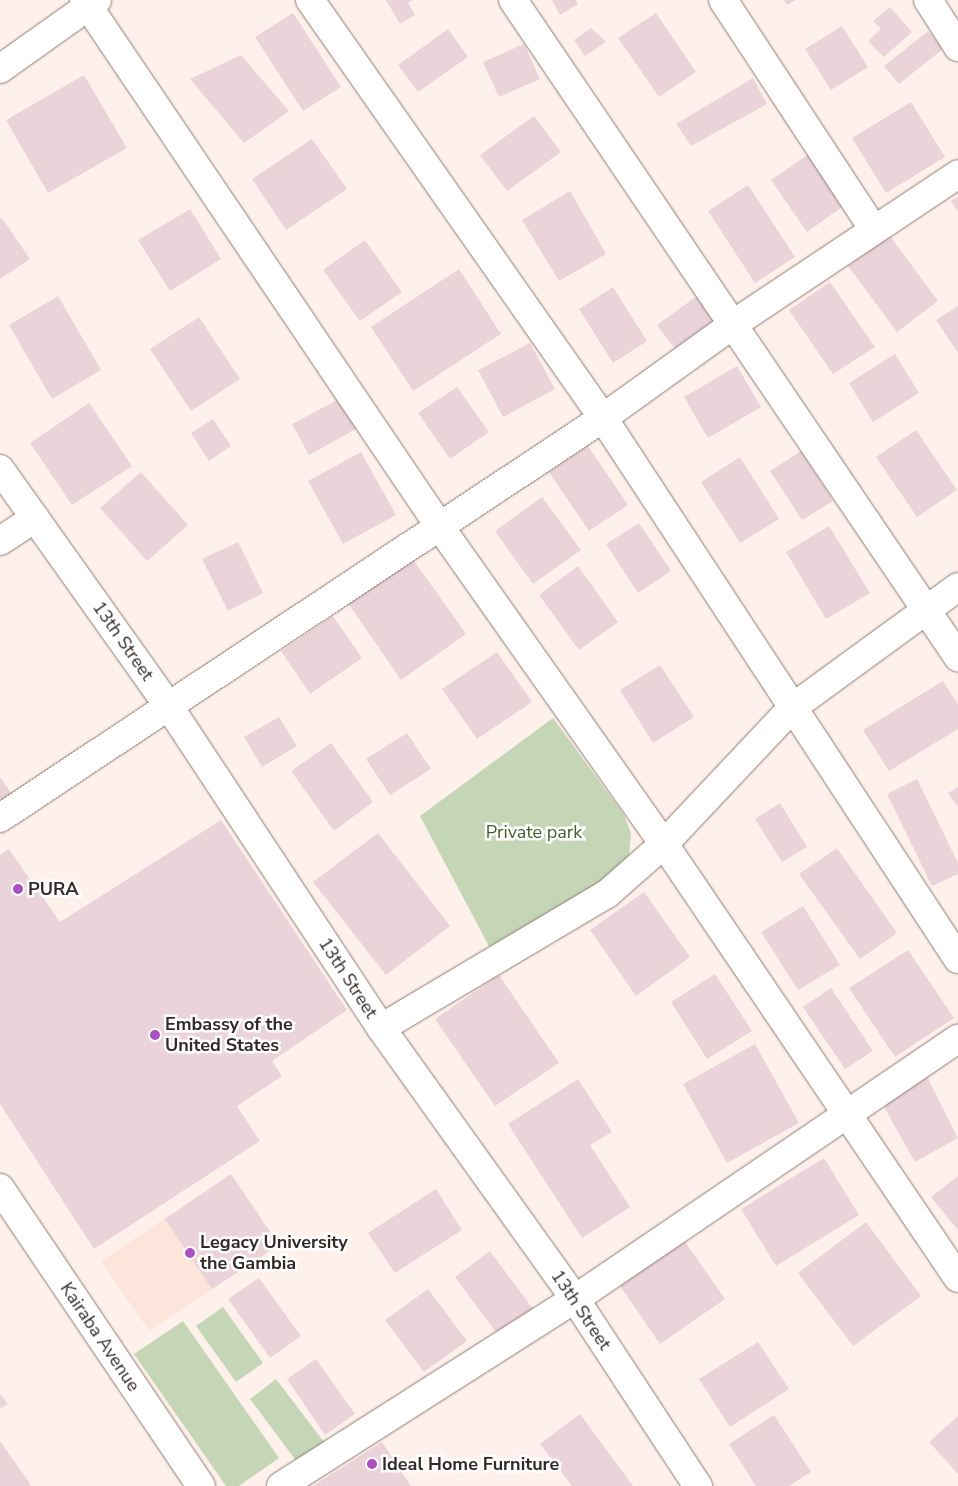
<!DOCTYPE html>
<html>
<head>
<meta charset="utf-8">
<style>
	body { margin:0 }
	#map { position:relative; width:958px; height:1486px; overflow:hidden; background:#fef1ec; font-family:"Nunito Sans",sans-serif }
	div>[style] { position:absolute }
	[style*='--x'] { left:calc(var(--x)*1px); top:calc(var(--y)*1px); width:calc(var(--w)*1px); rotate:calc(var(--a)*1deg) }
	.built>* { inset:0; background:#fde5dc }
	.green>* { inset:0; background:#c5d6b6 }
	.building>* { inset:0; background:#ead3d9 }
	.roads { filter:drop-shadow(0 0 1px #8f7c74) drop-shadow(0 0 1px #8f7c74) }
	.minor>* { height:28px; margin:-14px; padding:0 14px; transform-origin:14px; border-radius:14px; background:#fff }
	.dots>* { width:14px; height:14px; translate:-50% -50%; box-sizing:border-box; border:2px solid #fff; border-radius:50% }
	span { translate:-50% -50%; white-space:nowrap; text-align:center; line-height:1.15; -webkit-text-stroke:5px #fff; paint-order:stroke }
	.street-label { font-size:18px; color:#322a27 }
	.park-label { font-size:18px; color:#445f29 }
	.poi-label { font-size:18px; color:#322a27; font-weight:700 }
	.left { translate:0 -50%; text-align:left }
</style>
</head>
<body>
<div id="map">
	<div class="built">
		<div style="clip-path:polygon(231px 1174px,279px 1245px,149px 1331px,101px 1261px)"></div>
	</div>
	<div class="green">
		<div style="clip-path:polygon(553px 718px,624px 815px,631px 833px,629px 856px,602px 885px,492px 952px,420px 816px)"></div>
		<div style="clip-path:polygon(223px 1307px,263px 1363px,236px 1382px,196px 1326px)"></div>
		<div style="clip-path:polygon(183px 1321px,279px 1458px,239px 1486px,226px 1486px,134px 1354px)"></div>
		<div style="clip-path:polygon(276px 1379px,324px 1442px,297px 1462px,250px 1399px)"></div>
	</div>
	<div class="building">
		<div style="clip-path:polygon(386px 0,413px 0,408px 3px,415px 15px,400px 24px)"></div>
		<div style="clip-path:polygon(552px 0,576px 0,578px 4px,560px 15px)"></div>
		<div style="clip-path:polygon(784px 0,796px 0,787px 5px)"></div>
		<div style="clip-path:polygon(890px 7px,912px 32px,884px 57px,868px 41px,881px 29px,873px 21px)"></div>
		<div style="clip-path:polygon(293px 13px,341px 87px,303px 111px,255px 37px)"></div>
		<div style="clip-path:polygon(656px 13px,696px 72px,659px 97px,618px 38px)"></div>
		<div style="clip-path:polygon(842px 26px,868px 67px,831px 90px,805px 49px)"></div>
		<div style="clip-path:polygon(591px 28px,606px 42px,585px 56px,574px 40px)"></div>
		<div style="clip-path:polygon(448px 29px,468px 57px,418px 92px,398px 65px)"></div>
		<div style="clip-path:polygon(928px 31px,943px 49px,899px 84px,884px 66px)"></div>
		<div style="clip-path:polygon(524px 44px,540px 79px,499px 97px,483px 62px)"></div>
		<div style="clip-path:polygon(241px 55px,289px 111px,244px 143px,190px 79px)"></div>
		<div style="clip-path:polygon(84px 75px,127px 148px,48px 193px,6px 120px)"></div>
		<div style="clip-path:polygon(753px 78px,767px 104px,691px 146px,676px 124px)"></div>
		<div style="clip-path:polygon(911px 102px,945px 157px,886px 193px,852px 138px)"></div>
		<div style="clip-path:polygon(534px 116px,561px 152px,507px 191px,480px 155px)"></div>
		<div style="clip-path:polygon(312px 139px,347px 189px,286px 230px,252px 179px)"></div>
		<div style="clip-path:polygon(809px 154px,845px 205px,807px 232px,771px 180px)"></div>
		<div style="clip-path:polygon(748px 185px,795px 257px,755px 283px,708px 211px)"></div>
		<div style="clip-path:polygon(570px 191px,606px 254px,559px 281px,522px 220px)"></div>
		<div style="clip-path:polygon(958px 197px,958px 212px,951px 201px)"></div>
		<div style="clip-path:polygon(190px 209px,221px 259px,170px 291px,138px 240px)"></div>
		<div style="clip-path:polygon(2px 218px,30px 259px,0 279px,0 219px)"></div>
		<div style="clip-path:polygon(890px 236px,938px 301px,897px 332px,848px 266px)"></div>
		<div style="clip-path:polygon(365px 240px,402px 292px,360px 321px,323px 270px)"></div>
		<div style="clip-path:polygon(459px 269px,501px 334px,413px 391px,371px 327px)"></div>
		<div style="clip-path:polygon(830px 282px,875px 347px,833px 374px,789px 310px)"></div>
		<div style="clip-path:polygon(613px 287px,647px 341px,613px 363px,579px 309px)"></div>
		<div style="clip-path:polygon(701px 293px,722px 321px,678px 353px,657px 325px)"></div>
		<div style="clip-path:polygon(58px 296px,101px 370px,52px 399px,9px 325px)"></div>
		<div style="clip-path:polygon(958px 306px,958px 353px,936px 320px)"></div>
		<div style="clip-path:polygon(199px 317px,240px 379px,191px 411px,150px 349px)"></div>
		<div style="clip-path:polygon(530px 343px,555px 389px,503px 417px,478px 370px)"></div>
		<div style="clip-path:polygon(895px 354px,919px 393px,873px 422px,849px 383px)"></div>
		<div style="clip-path:polygon(737px 366px,761px 407px,708px 438px,684px 397px)"></div>
		<div style="clip-path:polygon(457px 387px,489px 432px,450px 459px,418px 413px)"></div>
		<div style="clip-path:polygon(339px 399px,356px 429px,309px 455px,292px 424px)"></div>
		<div style="clip-path:polygon(89px 403px,132px 466px,72px 505px,30px 443px)"></div>
		<div style="clip-path:polygon(213px 419px,231px 446px,209px 461px,191px 433px)"></div>
		<div style="clip-path:polygon(916px 430px,957px 490px,917px 517px,876px 457px)"></div>
		<div style="clip-path:polygon(588px 446px,628px 505px,589px 531px,549px 472px)"></div>
		<div style="clip-path:polygon(801px 451px,833px 501px,802px 520px,770px 471px)"></div>
		<div style="clip-path:polygon(361px 452px,396px 515px,343px 544px,308px 481px)"></div>
		<div style="clip-path:polygon(740px 457px,779px 519px,740px 543px,701px 482px)"></div>
		<div style="clip-path:polygon(141px 472px,188px 525px,147px 561px,100px 508px)"></div>
		<div style="clip-path:polygon(542px 497px,581px 550px,533px 584px,495px 531px)"></div>
		<div style="clip-path:polygon(639px 523px,671px 571px,638px 593px,606px 544px)"></div>
		<div style="clip-path:polygon(829px 526px,870px 593px,826px 619px,786px 552px)"></div>
		<div style="clip-path:polygon(238px 542px,263px 593px,228px 611px,202px 559px)"></div>
		<div style="clip-path:polygon(412px 558px,466px 634px,401px 680px,348px 603px)"></div>
		<div style="clip-path:polygon(578px 566px,618px 622px,579px 650px,539px 595px)"></div>
		<div style="clip-path:polygon(333px 616px,362px 658px,310px 694px,281px 651px)"></div>
		<div style="clip-path:polygon(497px 652px,532px 702px,477px 739px,442px 689px)"></div>
		<div style="clip-path:polygon(660px 665px,694px 717px,653px 743px,620px 690px)"></div>
		<div style="clip-path:polygon(943px 681px,958px 704px,958px 729px,889px 771px,863px 730px)"></div>
		<div style="clip-path:polygon(279px 717px,297px 746px,262px 767px,244px 737px)"></div>
		<div style="clip-path:polygon(407px 733px,431px 769px,390px 795px,366px 759px)"></div>
		<div style="clip-path:polygon(331px 743px,373px 802px,334px 831px,291px 771px)"></div>
		<div style="clip-path:polygon(0 777px,14px 797px,0 807px)"></div>
		<div style="clip-path:polygon(917px 779px,958px 863px,958px 874px,932px 886px,887px 794px)"></div>
		<div style="clip-path:polygon(958px 787px,958px 807px,948px 793px)"></div>
		<div style="clip-path:polygon(780px 803px,807px 847px,782px 862px,755px 819px)"></div>
		<div style="clip-path:polygon(221px 820px,347px 1010px,272px 1061px,282px 1076px,237px 1106px,260px 1141px,94px 1249px,0 1104px,0 855px,9px 849px,60px 922px)"></div>
		<div style="clip-path:polygon(378px 833px,450px 926px,386px 975px,313px 882px)"></div>
		<div style="clip-path:polygon(837px 848px,897px 933px,860px 959px,799px 874px)"></div>
		<div style="clip-path:polygon(644px 892px,690px 957px,636px 996px,590px 930px)"></div>
		<div style="clip-path:polygon(803px 906px,840px 965px,798px 990px,761px 932px)"></div>
		<div style="clip-path:polygon(908px 950px,954px 1018px,895px 1057px,849px 988px)"></div>
		<div style="clip-path:polygon(715px 974px,752px 1031px,707px 1059px,671px 1002px)"></div>
		<div style="clip-path:polygon(499px 975px,559px 1063px,495px 1106px,435px 1019px)"></div>
		<div style="clip-path:polygon(831px 988px,873px 1051px,845px 1069px,803px 1007px)"></div>
		<div style="clip-path:polygon(755px 1044px,799px 1123px,727px 1163px,683px 1084px)"></div>
		<div style="clip-path:polygon(925px 1073px,958px 1138px,915px 1162px,879px 1098px)"></div>
		<div style="clip-path:polygon(578px 1079px,612px 1132px,590px 1145px,630px 1207px,582px 1238px,508px 1124px)"></div>
		<div style="clip-path:polygon(824px 1158px,859px 1215px,776px 1266px,741px 1209px)"></div>
		<div style="clip-path:polygon(231px 1174px,279px 1245px,212px 1289px,165px 1219px)"></div>
		<div style="clip-path:polygon(958px 1176px,958px 1230px,931px 1197px)"></div>
		<div style="clip-path:polygon(436px 1189px,462px 1230px,395px 1273px,368px 1233px)"></div>
		<div style="clip-path:polygon(866px 1222px,921px 1296px,853px 1346px,798px 1273px)"></div>
		<div style="clip-path:polygon(681px 1236px,725px 1299px,660px 1344px,616px 1280px)"></div>
		<div style="clip-path:polygon(490px 1251px,536px 1313px,501px 1339px,455px 1277px)"></div>
		<div style="clip-path:polygon(259px 1278px,301px 1336px,270px 1358px,228px 1299px)"></div>
		<div style="clip-path:polygon(428px 1289px,467px 1341px,424px 1372px,385px 1320px)"></div>
		<div style="clip-path:polygon(758px 1342px,789px 1389px,730px 1427px,699px 1379px)"></div>
		<div style="clip-path:polygon(316px 1359px,355px 1414px,325px 1435px,287px 1379px)"></div>
		<div style="clip-path:polygon(0 1394px,8px 1404px,0 1409px)"></div>
		<div style="clip-path:polygon(580px 1414px,633px 1486px,572px 1486px,540px 1444px)"></div>
		<div style="clip-path:polygon(774px 1415px,811px 1472px,789px 1486px,756px 1486px,729px 1444px)"></div>
		<div style="clip-path:polygon(958px 1416px,958px 1474px,929px 1442px)"></div>
		<div style="clip-path:polygon(0 1441px,31px 1485px,29px 1486px,0 1486px)"></div>
		<div style="clip-path:polygon(382px 1442px,411px 1486px,313px 1486px)"></div>
	</div>
	<div class="roads">
		<div class="minor">
			<div style="--x:84;--y:0;--w:632;--a:55.96"></div>
			<div style="--x:438;--y:524;--w:392;--a:54.8"></div>
			<div style="--x:664;--y:844;--w:524;--a:55.89"></div>
			<div style="--x:310;--y:0;--w:510;--a:54.97"></div>
			<div style="--x:603;--y:418;--w:647;--a:56.73"></div>
			<div style="--x:513;--y:0;--w:794;--a:55.89"></div>
			<div style="--x:723;--y:0;--w:275;--a:56.7"></div>
			<div style="--x:928;--y:0;--w:56;--a:57.4"></div>
			<div style="--x:0;--y:69;--w:119;--a:-35.4"></div>
			<div style="--x:0;--y:469;--w:290;--a:54.6"></div>
			<div style="--x:168;--y:705;--w:387;--a:56.6"></div>
			<div style="--x:381;--y:1028;--w:333;--a:54.4"></div>
			<div style="--x:575;--y:1299;--w:224;--a:56.7"></div>
			<div style="--x:0;--y:541;--w:42;--a:-33.3"></div>
			<div style="--x:0;--y:818;--w:724;--a:-33.56"></div>
			<div style="--x:603;--y:418;--w:163;--a:-35.7"></div>
			<div style="--x:735;--y:323;--w:268;--a:-33.7"></div>
			<div style="--x:381;--y:1028;--w:263;--a:-30.7"></div>
			<div style="--x:607;--y:894;--w:76;--a:-41.3"></div>
			<div style="--x:664;--y:844;--w:187;--a:-46.7"></div>
			<div style="--x:792;--y:708;--w:205;--a:-36.1"></div>
			<div style="--x:0;--y:1188;--w:359;--a:56"></div>
			<div style="--x:281;--y:1486;--w:348;--a:-32.5"></div>
			<div style="--x:575;--y:1299;--w:463;--a:-34.2"></div>
		</div>
	</div>
	<div class="dots">
		<div style="left:18px;top:889px;background:#a851bf"></div>
		<div style="left:155px;top:1035px;background:#a851bf"></div>
		<div style="left:190px;top:1253px;background:#a851bf"></div>
		<div style="left:372px;top:1464px;background:#a851bf"></div>
	</div>
	<div class="street-label">
		<span style="left:123px;top:641px;rotate:55deg">13th Street</span>
		<span style="left:348px;top:978px;rotate:57deg">13th Street</span>
		<span style="left:581px;top:1310px;rotate:56deg">13th Street</span>
		<span style="left:100px;top:1337px;rotate:56deg">Kairaba Avenue</span>
	</div>
	<div class="park-label">
		<span style="left:534px;top:832px">Private park</span>
	</div>
	<div class="poi-label">
		<span class="left" style="left:28px;top:889px">PURA</span>
		<span class="left" style="left:165px;top:1035px">Embassy of the<br>United States</span>
		<span class="left" style="left:200px;top:1253px">Legacy University<br>the Gambia</span>
		<span class="left" style="left:382px;top:1464px">Ideal Home Furniture</span>
	</div>
</div>
</body>
</html>
